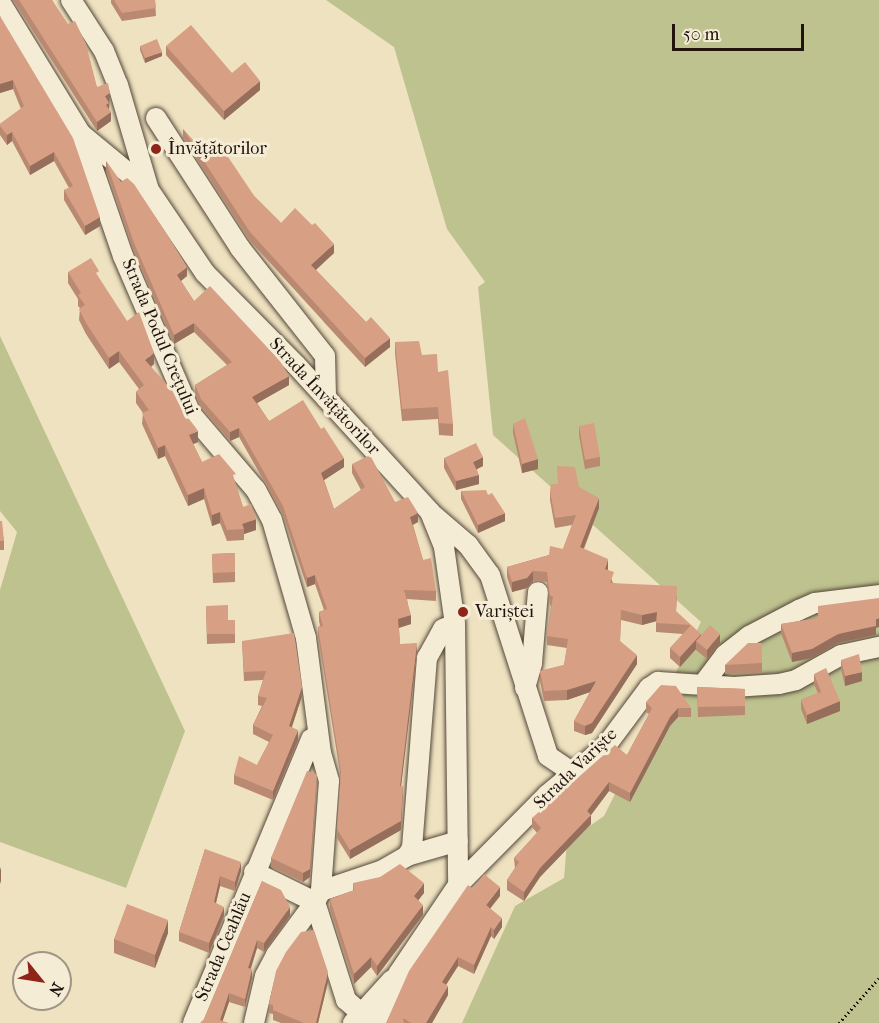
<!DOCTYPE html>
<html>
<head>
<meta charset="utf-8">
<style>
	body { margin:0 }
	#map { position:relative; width:879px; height:1023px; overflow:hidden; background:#efe2c0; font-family:"IM FELL French Canon",serif }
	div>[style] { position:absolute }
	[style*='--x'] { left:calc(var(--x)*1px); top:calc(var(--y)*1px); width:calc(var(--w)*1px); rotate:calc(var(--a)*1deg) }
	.green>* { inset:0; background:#bec28f }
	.path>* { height:3px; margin-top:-1.5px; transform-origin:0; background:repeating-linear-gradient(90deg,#20130d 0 1.5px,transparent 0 4.5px) }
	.roads { filter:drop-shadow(0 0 2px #54473a) drop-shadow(0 0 2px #54473a) }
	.street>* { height:20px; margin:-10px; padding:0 10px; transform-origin:10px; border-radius:10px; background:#f5ecd6 }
	.wall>* { inset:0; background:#b98971 }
	.shaded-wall>* { inset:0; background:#966f5c }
	.building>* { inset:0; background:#d79f83 }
	.dots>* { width:16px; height:16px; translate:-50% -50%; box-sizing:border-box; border:3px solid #f5ecd6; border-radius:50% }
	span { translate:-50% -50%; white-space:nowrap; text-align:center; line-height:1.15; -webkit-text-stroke:6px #f5ecd6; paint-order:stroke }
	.poi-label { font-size:18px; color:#20130d }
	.left { translate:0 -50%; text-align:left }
	.street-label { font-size:18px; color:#20130d }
	.north { position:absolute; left:12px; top:951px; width:60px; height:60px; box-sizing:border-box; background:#f5ecd6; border:2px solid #a09586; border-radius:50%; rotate:120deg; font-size:16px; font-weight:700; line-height:24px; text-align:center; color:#20130d }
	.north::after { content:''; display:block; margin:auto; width:21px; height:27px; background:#8f2418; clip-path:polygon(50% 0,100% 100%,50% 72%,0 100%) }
	.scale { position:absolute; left:672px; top:24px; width:132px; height:27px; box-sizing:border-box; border:3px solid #20130d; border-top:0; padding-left:8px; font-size:18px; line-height:21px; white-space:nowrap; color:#20130d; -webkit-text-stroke:4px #f5ecd6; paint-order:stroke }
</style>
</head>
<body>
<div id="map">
	<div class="green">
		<div style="clip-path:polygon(326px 0,879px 0,879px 1023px,462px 1023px,515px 906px,564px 878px,567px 842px,604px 816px,701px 622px,493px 435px,478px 287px,485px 282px,447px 229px,394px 47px)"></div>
		<div style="clip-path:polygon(0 336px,185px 731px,126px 888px,0 842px,0 590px,17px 532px,0 511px)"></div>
	</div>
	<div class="path">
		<div style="--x:839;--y:1023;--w:60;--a:-48.4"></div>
	</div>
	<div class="roads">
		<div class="street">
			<div style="--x:71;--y:0;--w:61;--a:57.1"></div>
			<div style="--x:104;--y:51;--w:37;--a:68"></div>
			<div style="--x:118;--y:85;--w:109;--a:73.6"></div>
			<div style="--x:0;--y:2;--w:155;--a:58.5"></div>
			<div style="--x:81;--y:134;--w:129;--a:71"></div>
			<div style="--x:123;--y:256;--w:172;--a:66.7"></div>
			<div style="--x:191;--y:414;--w:100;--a:49.5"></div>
			<div style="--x:256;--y:490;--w:34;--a:62"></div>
			<div style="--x:272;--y:520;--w:123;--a:73.9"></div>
			<div style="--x:306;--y:638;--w:116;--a:82.6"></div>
			<div style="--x:321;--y:753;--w:29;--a:74"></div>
			<div style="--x:329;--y:781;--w:110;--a:94.2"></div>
			<div style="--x:321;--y:891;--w:13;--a:119"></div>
			<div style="--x:315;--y:902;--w:103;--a:72.4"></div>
			<div style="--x:346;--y:1000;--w:35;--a:41"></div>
			<div style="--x:156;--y:118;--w:155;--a:57.1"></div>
			<div style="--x:240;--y:248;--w:137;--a:51.8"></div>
			<div style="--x:325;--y:356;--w:42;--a:88.6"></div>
			<div style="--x:81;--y:134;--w:88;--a:39.5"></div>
			<div style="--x:149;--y:190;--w:100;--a:56"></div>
			<div style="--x:205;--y:273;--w:129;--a:45.3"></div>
			<div style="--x:296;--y:365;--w:199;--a:47.6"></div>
			<div style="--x:430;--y:512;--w:38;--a:68"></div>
			<div style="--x:444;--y:547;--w:78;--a:81.9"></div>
			<div style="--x:455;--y:624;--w:261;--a:89.3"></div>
			<div style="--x:432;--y:514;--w:48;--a:40.7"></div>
			<div style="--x:468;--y:545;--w:37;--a:54"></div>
			<div style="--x:490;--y:575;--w:190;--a:72.2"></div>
			<div style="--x:548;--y:756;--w:30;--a:34"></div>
			<div style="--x:704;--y:683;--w:35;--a:-53"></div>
			<div style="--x:725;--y:655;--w:31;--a:-38"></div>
			<div style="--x:749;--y:636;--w:56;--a:-27.5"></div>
			<div style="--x:799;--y:610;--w:17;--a:-24"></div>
			<div style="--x:815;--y:603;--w:64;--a:-7.1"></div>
			<div style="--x:525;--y:688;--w:26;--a:-74"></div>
			<div style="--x:532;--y:663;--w:71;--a:-85.2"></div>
			<div style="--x:407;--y:856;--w:53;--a:-16.4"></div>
			<div style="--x:321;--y:891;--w:65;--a:-18.7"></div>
			<div style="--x:383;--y:870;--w:28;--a:-30"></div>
			<div style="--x:407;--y:856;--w:9;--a:-58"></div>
			<div style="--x:412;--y:848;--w:191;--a:-85.5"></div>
			<div style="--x:427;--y:658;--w:33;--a:-61"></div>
			<div style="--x:443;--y:629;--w:13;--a:-23"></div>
			<div style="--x:193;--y:1023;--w:308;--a:-67.4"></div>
			<div style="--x:254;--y:1023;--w:48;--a:-76.8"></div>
			<div style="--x:265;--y:976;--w:24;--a:-62"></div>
			<div style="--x:276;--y:955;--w:66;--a:-53.7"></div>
			<div style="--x:315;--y:902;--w:68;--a:-153.8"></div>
			<div style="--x:353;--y:1023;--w:58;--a:-47.8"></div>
			<div style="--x:380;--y:1023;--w:52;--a:-69.8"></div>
			<div style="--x:398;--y:974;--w:107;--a:-56"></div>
			<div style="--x:458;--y:885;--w:127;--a:-45.3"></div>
			<div style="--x:547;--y:795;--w:75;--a:-39.6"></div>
			<div style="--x:605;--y:747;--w:74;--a:-53.3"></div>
			<div style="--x:649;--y:688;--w:11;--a:-34"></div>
			<div style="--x:658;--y:682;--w:76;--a:3.8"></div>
			<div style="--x:734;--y:687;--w:45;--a:-3.8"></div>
			<div style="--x:779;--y:684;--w:17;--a:-13"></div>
			<div style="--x:796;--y:680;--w:51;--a:-29.1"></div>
			<div style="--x:841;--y:655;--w:39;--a:-12"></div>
		</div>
	</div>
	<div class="wall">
		<div style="clip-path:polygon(13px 0,52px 0,97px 87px,110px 102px,109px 103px,109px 109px,111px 121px,97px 131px)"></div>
		<div style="clip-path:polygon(111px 0,155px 0,156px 16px,122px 21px,111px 3px)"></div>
		<div style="clip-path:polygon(0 16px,100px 226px,85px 235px,64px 200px,64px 190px,69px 188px,54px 161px,30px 175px,12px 141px,7px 145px,0 135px,0 124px,21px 109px,13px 89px,0 93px)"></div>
		<div style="clip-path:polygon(140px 46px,162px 56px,145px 63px,140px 50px)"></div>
		<div style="clip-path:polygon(166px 46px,232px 73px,260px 90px,224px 120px,166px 55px)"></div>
		<div style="clip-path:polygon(183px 129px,208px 157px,255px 197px,281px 223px,312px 225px,334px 253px,316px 270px,390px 347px,365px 367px,250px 241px,183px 138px)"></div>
		<div style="clip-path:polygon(106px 161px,187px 276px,181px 281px,194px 301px,289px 385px,257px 403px,269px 421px,344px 467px,324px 480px,334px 509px,361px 490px,352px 473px,352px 464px,418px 522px,413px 525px,423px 560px,436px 591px,436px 601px,407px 599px,411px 624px,399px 628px,400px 644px,417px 652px,401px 786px,403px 795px,401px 830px,350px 859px,337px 838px,341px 779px,318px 636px,318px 627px,320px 626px,319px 621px,319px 612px,324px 610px,315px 584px,307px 587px,283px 515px,239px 437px,230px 441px,201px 408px,195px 394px,195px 385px,227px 365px,194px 332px,174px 344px,134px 252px,106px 170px)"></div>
		<div style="clip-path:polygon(68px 272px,99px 279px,154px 364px,151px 367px,182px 410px,198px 442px,193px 444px,202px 462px,236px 485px,243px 507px,256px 530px,244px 534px,244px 540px,227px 541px,220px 523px,212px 526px,204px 499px,188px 506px,165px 456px,158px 459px,142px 424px,143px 413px,136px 403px,136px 392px,139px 389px,119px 362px,109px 369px,86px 334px,79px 320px,80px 308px,78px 306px,78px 299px,68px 283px)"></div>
		<div style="clip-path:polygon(395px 342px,422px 355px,438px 372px,453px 424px,453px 436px,439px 435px,438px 419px,402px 421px,395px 353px)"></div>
		<div style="clip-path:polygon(513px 424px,538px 469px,522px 473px,513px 433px)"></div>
		<div style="clip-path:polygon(579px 426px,600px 457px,600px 466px,585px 469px,579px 435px)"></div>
		<div style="clip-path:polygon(444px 458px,483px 466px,477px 469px,479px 484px,456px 490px,444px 468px)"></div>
		<div style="clip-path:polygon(579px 487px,599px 508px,584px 549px,608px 569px,608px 570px,613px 583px,677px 596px,676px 612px,701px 635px,720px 644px,707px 659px,696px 650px,696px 649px,680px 667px,670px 658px,670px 648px,683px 634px,656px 632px,656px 621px,642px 625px,621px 620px,620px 641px,637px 664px,592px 733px,585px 735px,574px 731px,574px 721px,590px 692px,567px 700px,544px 701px,540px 681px,540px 671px,564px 665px,567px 648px,547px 645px,547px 636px,551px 606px,550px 605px,547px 582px,533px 581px,527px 588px,512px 592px,507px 577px,507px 567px,549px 555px,563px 549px,572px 525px,555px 528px,550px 500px,550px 491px)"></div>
		<div style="clip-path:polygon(461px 491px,488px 495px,505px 521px,478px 533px,461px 499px)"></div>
		<div style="clip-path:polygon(0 521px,4px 541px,4px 550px,0 550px)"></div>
		<div style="clip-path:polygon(235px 553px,235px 582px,213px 583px,212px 554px)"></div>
		<div style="clip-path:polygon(206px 606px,228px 620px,235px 620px,235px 643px,207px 644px)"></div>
		<div style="clip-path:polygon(818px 618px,876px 628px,876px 635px,838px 643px,812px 658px,792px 662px,781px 633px,781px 624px)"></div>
		<div style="clip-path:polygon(242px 641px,302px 696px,292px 727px,298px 740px,273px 800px,234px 784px,234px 775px,257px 765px,269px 742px,253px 734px,253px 725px,262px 706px,258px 705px,258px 696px,263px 680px,244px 681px)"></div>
		<div style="clip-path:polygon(762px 643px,762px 673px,725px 674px,725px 665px)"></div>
		<div style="clip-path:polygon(841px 660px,862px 681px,845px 686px,841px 669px)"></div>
		<div style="clip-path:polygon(814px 674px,840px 711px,807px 724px,801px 709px,801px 700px,818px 693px,814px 684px)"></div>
		<div style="clip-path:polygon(697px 687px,745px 689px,745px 715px,698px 717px)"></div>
		<div style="clip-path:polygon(646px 702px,691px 708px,691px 717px,678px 717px,670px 726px,630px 802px,609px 791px,591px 815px,591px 824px,540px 877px,524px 901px,507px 890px,507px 880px,515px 868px,514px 858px,537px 833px,532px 827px,532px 818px,627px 755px,649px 714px,646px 712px)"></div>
		<div style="clip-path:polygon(317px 782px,310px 877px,303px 882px,271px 867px,271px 858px)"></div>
		<div style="clip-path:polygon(205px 849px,241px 871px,235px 891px,220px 886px,216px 903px,224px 916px,209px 953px,179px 941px,179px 932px)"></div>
		<div style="clip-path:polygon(262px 881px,290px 916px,264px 952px,257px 948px,251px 969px,252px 978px,245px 1007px,229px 1002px,222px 1021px,204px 1019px)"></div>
		<div style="clip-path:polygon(353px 883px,424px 893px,418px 900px,423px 915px,377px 976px,371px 967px,354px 984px,330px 909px,330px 899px,353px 891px)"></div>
		<div style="clip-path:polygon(500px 896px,490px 908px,502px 927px,494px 939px,491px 936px,474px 974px,458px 966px,446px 985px,448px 995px,432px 1023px,386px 1023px)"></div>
		<div style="clip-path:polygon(168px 933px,155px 968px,114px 953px,114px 939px)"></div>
		<div style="clip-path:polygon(328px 982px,318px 1023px,281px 1023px,273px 1020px,273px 1014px,269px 1013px,269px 1004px)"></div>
	</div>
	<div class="shaded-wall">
		<div style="clip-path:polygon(162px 52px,162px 56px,145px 63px,145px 58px)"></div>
		<div style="clip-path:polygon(13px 80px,13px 89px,0 93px,0 84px)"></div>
		<div style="clip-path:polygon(260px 81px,260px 90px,224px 120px,224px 111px)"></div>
		<div style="clip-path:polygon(110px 93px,109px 112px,106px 114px,105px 96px)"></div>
		<div style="clip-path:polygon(111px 112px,111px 121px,97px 131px,97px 122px)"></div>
		<div style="clip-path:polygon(12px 132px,12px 141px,7px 145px,7px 135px)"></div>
		<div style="clip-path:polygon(54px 152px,54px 161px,30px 175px,30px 166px)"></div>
		<div style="clip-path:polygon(100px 217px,100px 226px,85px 235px,85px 226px)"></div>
		<div style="clip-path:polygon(334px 244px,334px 253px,311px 274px,311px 265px)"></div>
		<div style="clip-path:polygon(187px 267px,187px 276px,177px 284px,177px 275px)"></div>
		<div style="clip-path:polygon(194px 323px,194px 332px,174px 344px,174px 335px)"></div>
		<div style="clip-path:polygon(390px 338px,390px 347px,365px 367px,365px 358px)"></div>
		<div style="clip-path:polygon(119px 351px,119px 362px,109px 369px,109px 358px)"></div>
		<div style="clip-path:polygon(154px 353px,154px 364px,145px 371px,145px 360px)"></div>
		<div style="clip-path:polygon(289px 376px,289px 385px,252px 406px,252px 397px)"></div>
		<div style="clip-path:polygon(239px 428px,239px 437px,230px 441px,230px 432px)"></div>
		<div style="clip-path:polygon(198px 431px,198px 442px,189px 446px,189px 435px)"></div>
		<div style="clip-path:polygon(165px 445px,165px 456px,158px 459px,158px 448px)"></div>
		<div style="clip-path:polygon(483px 457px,483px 466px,473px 471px,473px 462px)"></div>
		<div style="clip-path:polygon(344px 458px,344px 467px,321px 482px,321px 473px)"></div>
		<div style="clip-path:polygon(538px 459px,538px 469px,522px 473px,522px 464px)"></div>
		<div style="clip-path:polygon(479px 475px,479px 484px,456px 490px,456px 481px)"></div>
		<div style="clip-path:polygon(204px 488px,204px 499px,188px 506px,188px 495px)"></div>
		<div style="clip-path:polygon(599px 498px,599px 508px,580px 557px,580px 547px)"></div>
		<div style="clip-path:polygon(220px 512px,220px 523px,212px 526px,212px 515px)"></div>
		<div style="clip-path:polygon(418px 513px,418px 522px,410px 526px,410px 517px)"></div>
		<div style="clip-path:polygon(505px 513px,505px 521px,478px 533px,478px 525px)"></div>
		<div style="clip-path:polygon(256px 519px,256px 530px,244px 534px,244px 529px,242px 524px)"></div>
		<div style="clip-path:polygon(608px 559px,608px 569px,605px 578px,605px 569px)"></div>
		<div style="clip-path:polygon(533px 571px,533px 581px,527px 588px,512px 592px,512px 582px)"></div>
		<div style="clip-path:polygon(315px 575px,315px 584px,307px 587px,307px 578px)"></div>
		<div style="clip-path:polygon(657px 612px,657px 621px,642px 625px,642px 615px)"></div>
		<div style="clip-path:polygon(411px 615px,411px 624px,398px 628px,398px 619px)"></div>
		<div style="clip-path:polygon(879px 618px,879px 627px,876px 628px,876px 635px,838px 643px,812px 658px,792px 662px,792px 653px)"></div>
		<div style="clip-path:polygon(701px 634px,701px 643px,696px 641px,696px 649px,680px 667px,680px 657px)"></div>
		<div style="clip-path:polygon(720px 634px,720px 644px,707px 659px,707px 650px)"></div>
		<div style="clip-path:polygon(417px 643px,417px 652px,400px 795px,400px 786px)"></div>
		<div style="clip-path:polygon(637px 655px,637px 664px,592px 733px,585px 735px,585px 726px)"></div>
		<div style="clip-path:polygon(862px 672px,862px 681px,845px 686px,845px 676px)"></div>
		<div style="clip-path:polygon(596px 681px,596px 690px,567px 700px,567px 690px)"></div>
		<div style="clip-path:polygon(302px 687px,302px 696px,289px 735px,289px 726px)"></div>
		<div style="clip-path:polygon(840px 701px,840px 711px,807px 724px,807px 715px)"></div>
		<div style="clip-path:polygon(678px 708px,678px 717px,670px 726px,630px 802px,630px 793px,670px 717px)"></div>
		<div style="clip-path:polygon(298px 730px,298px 740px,273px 800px,273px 791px)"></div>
		<div style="clip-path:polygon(317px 774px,310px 877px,303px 882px,303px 873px)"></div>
		<div style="clip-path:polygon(609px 782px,609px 791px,591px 815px,591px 824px,540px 877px,524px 901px,524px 892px,540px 868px,587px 811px)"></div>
		<div style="clip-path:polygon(403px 786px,401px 830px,350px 859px,350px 850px)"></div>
		<div style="clip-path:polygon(241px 862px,241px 871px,235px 891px,235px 882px)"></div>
		<div style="clip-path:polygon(1px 867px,1px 881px,0 884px,0 870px)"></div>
		<div style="clip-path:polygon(220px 876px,220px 886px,214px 911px,214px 902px)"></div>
		<div style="clip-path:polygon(424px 883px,424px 893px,414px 906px,414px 896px)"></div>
		<div style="clip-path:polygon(500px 887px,500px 896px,486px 914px,486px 905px)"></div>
		<div style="clip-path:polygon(423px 905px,423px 915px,377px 976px,377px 966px)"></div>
		<div style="clip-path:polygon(224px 907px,224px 916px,209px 953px,209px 943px)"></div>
		<div style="clip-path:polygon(290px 907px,290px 916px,264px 952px,264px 943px)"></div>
		<div style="clip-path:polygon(502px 918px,502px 927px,494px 939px,494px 930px)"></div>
		<div style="clip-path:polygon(168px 920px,168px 933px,155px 968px,155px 955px)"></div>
		<div style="clip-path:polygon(491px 927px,491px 936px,474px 974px,474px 965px)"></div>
		<div style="clip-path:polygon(257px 940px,257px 948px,248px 976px,248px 968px)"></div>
		<div style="clip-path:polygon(371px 957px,371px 967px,354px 984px,354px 974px)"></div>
		<div style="clip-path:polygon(458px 957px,458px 966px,442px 991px,442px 982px)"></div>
		<div style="clip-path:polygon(252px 969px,252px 978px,245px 1007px,245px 999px)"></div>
		<div style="clip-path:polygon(328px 972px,328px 982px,318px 1023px,316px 1023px)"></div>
		<div style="clip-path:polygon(448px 986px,448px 995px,432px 1023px,426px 1023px)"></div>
		<div style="clip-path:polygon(229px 993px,229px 1002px,222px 1023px,220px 1020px)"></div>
	</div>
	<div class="building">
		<div style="clip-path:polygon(19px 0,52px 0,68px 24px,75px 21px,86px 44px,97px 87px,108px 83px,110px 93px,105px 96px,109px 103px,106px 105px,111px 112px,97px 122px)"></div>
		<div style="clip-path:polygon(114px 0,155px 0,156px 8px,122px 13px)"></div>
		<div style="clip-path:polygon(0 16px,73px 138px,100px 217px,85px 226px,64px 190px,73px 186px,54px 152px,30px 166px,12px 132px,7px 135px,0 126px,0 124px,24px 106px,13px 80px,0 84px)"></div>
		<div style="clip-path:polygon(191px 25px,232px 73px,245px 62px,260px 81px,224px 111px,166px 46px)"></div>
		<div style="clip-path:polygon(157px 39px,162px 52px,145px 58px,140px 46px)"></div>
		<div style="clip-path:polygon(183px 129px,208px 157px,222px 148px,255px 197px,281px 223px,295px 208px,312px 225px,315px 223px,334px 244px,311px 265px,366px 322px,371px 317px,390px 338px,365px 358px,250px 232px)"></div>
		<div style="clip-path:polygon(106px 161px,121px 182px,127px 178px,134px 184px,168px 236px,187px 267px,177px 275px,194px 301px,210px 286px,280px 361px,289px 376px,252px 397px,269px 421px,303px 400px,321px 429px,324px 427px,344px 458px,321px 473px,334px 509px,365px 487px,352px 464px,370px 455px,395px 502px,408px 497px,418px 513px,410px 517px,423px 560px,431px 558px,436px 591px,404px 590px,411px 615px,398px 619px,400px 644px,417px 643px,400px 786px,403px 786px,401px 821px,350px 850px,337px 829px,341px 772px,318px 627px,323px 626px,319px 612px,327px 609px,315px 575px,307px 578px,283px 506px,239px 428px,230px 432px,201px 399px,195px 385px,232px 362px,194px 323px,174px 335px,134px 243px)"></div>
		<div style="clip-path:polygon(91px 258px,99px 271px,96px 273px,127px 321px,139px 312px,154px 353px,145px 360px,172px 390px,182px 410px,196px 428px,198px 431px,189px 435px,202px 462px,219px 454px,236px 474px,233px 475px,243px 507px,251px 504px,256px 519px,242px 524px,244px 529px,227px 530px,220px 512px,212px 515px,204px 488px,188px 495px,165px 445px,158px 448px,142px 413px,149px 410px,136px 392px,144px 385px,119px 351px,109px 358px,86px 323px,79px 309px,85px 305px,78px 295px,81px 293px,68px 272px)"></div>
		<div style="clip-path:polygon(419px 341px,422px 355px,437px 354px,438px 372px,448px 370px,453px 424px,439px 423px,438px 407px,402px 409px,395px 342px)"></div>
		<div style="clip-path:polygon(525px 418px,538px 459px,522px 464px,513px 424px)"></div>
		<div style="clip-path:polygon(594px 423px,600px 457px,585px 460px,579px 426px)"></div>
		<div style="clip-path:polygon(476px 443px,483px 457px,473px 462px,479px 475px,456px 481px,444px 458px)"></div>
		<div style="clip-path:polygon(557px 466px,575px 467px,579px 487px,599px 498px,580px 547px,608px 559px,605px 569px,614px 572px,610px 583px,677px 586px,676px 611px,701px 634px,680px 657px,670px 648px,691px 625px,656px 623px,657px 612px,642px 615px,621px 610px,620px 641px,637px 655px,592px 723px,585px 726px,574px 721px,596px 681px,567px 690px,544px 691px,540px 671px,564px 665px,568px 639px,547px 636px,553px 596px,550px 596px,547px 572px,533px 571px,527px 578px,512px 582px,507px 567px,549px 555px,550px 546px,563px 549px,576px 515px,555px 518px,550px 491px,551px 484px,558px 484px)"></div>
		<div style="clip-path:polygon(486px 490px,488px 495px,492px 493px,505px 513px,478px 525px,461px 491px)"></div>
		<div style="clip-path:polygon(0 521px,2px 521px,4px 541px,0 541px)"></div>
		<div style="clip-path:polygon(235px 553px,235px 572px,213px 573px,212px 554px)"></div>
		<div style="clip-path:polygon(879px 598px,879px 618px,876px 619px,876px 626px,838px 634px,812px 649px,792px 653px,781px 624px,818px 618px,818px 606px)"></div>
		<div style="clip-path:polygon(228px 605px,228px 620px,235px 620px,235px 634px,207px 634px,206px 606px)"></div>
		<div style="clip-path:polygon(710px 625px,720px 634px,707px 650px,696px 641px)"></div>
		<div style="clip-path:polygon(294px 633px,302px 687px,289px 726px,298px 730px,273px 791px,234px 775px,239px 756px,257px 765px,273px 735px,253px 725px,267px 698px,258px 696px,266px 671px,244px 672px,242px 641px)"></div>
		<div style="clip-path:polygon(748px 643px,762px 643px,762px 663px,725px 665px)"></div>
		<div style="clip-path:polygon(859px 654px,862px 672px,845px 676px,841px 660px)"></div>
		<div style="clip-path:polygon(826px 668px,840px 701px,807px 715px,801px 700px,821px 692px,814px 674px)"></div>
		<div style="clip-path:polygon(661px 685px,676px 686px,691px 708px,678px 708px,670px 717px,630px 793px,609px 782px,587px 811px,591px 815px,540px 868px,524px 892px,507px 880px,519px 862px,514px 858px,541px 828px,532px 818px,615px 745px,627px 755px,652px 708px,646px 702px)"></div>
		<div style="clip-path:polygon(697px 687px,745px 689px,745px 706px,698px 707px)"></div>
		<div style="clip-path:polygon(307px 771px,317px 774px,310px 869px,303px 873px,271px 858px)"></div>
		<div style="clip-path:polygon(205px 849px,241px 862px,235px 882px,220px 876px,214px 902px,224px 907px,209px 943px,179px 932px)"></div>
		<div style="clip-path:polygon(400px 864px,424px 883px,414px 896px,423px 905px,377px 966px,371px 957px,354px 974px,330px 899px,354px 890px,353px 883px,380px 877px)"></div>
		<div style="clip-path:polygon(484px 874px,500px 887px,486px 905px,502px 918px,494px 930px,491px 927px,474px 965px,458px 957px,442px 982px,448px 986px,426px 1023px,411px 1023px,403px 1018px,404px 1023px,386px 1023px,409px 971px,468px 885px,473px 889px)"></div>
		<div style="clip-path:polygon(262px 881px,281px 890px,290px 907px,264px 943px,257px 940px,248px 968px,252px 969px,245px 999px,229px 993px,220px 1020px,229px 1023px,200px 1023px,204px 1019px)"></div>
		<div style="clip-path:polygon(127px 904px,168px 920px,155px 955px,114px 939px)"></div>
		<div style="clip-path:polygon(314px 930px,328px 972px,316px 1023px,304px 1023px,273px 1010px,273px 1005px,269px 1004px,276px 971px,286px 952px,301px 932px)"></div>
	</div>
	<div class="dots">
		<div style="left:156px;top:149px;background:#8f2418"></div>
		<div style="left:463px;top:612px;background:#8f2418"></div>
	</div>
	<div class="poi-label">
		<span class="left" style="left:168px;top:149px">Învățătorilor</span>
		<span class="left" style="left:475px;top:612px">Variștei</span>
	</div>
	<div class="street-label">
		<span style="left:159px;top:337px;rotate:67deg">Strada Podul Crețului</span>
		<span style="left:324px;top:397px;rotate:47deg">Strada Învățătorilor</span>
		<span style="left:576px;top:769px;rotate:-44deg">Strada Variște</span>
		<span style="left:224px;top:947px;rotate:-67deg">Strada Ceahlău</span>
	</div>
	<div class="north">N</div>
	<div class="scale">50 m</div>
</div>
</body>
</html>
